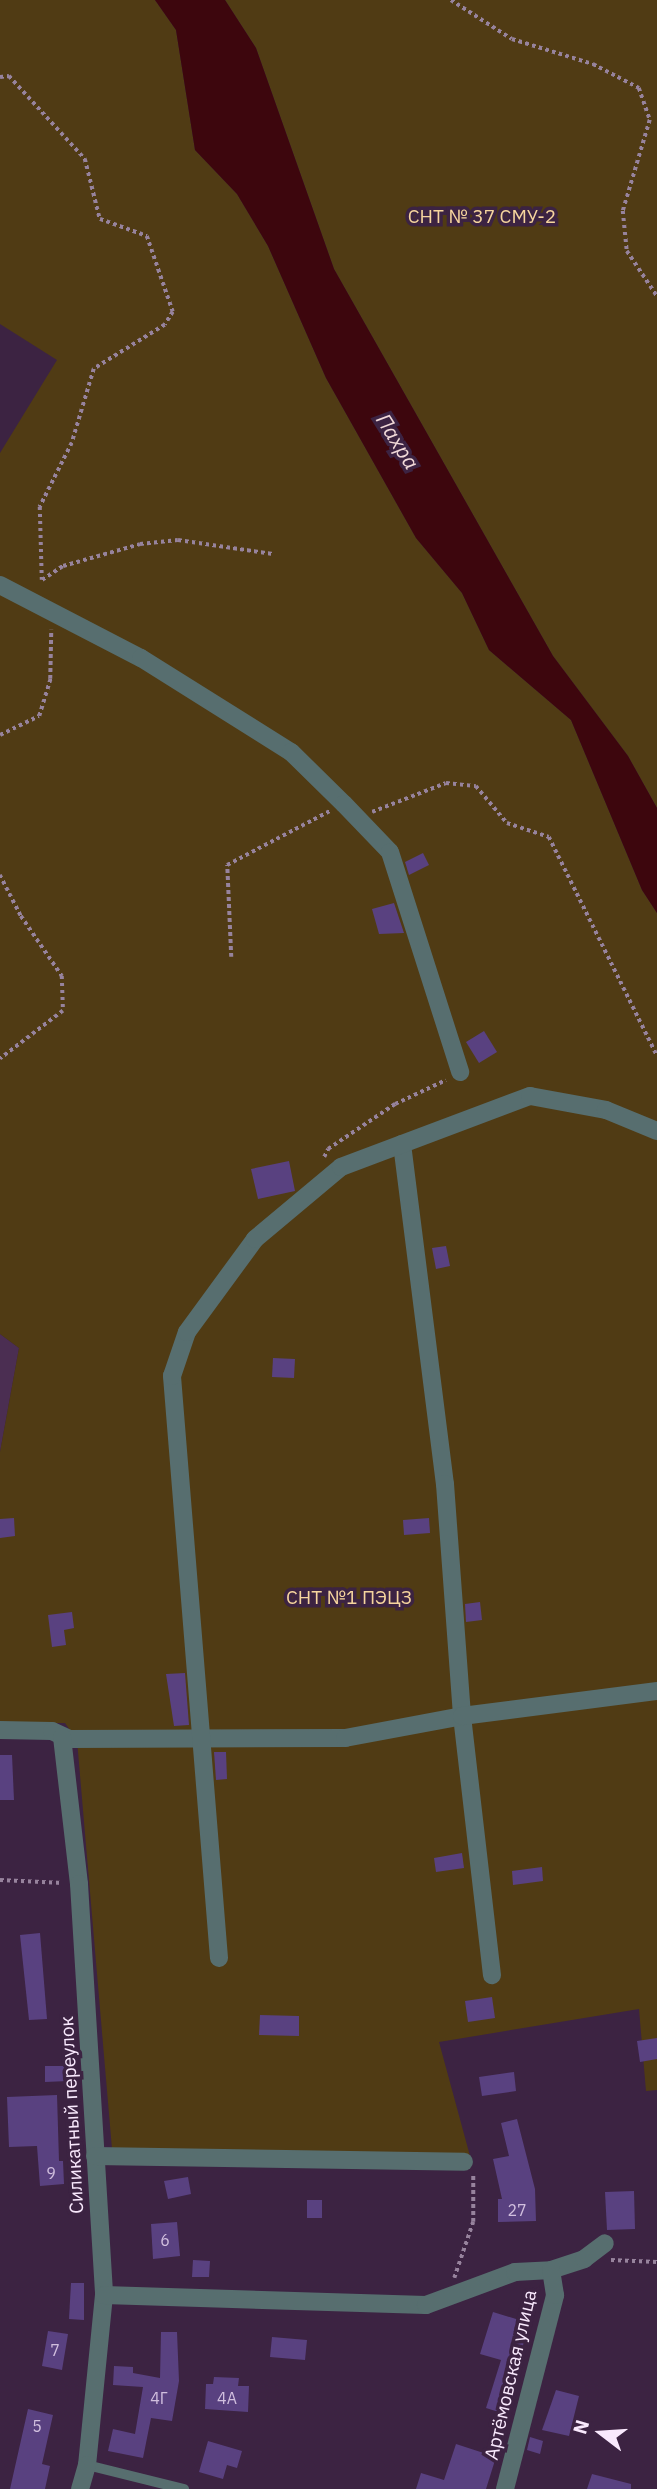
<!DOCTYPE html>
<html>
<head>
<meta charset="utf-8">
<style>
	body { margin:0 }
	#map { position:relative; width:657px; height:2489px; overflow:hidden; background:#3c2342; font-family:"IBM Plex Sans",sans-serif }
	div>[style] { position:absolute }
	[style*='--x'] { left:calc(var(--x)*1px); top:calc(var(--y)*1px); width:calc(var(--w)*1px); rotate:calc(var(--a)*1deg) }
	.built>* { inset:0; background:#4b2e52 }
	.green>* { inset:0; background:#503b14 }
	.water>* { inset:0; background:#3d060d }
	.building>* { inset:0; background:#594180 }
	.path>* { height:3.5px; margin-top:-1.75px; transform-origin:0; background:repeating-linear-gradient(90deg,#97839d 0 3.5px,transparent 0 7px) }
	.service>* { height:10px; margin:-5px; padding:0 5px; transform-origin:5px; border-radius:5px; background:#576e6f }
	.minor>* { height:18px; margin:-9px; padding:0 9px; transform-origin:9px; border-radius:9px; background:#576e6f }
	span { translate:-50% -50%; white-space:nowrap; text-align:center; line-height:1.15; -webkit-text-stroke:7px #3c2342; paint-order:stroke }
	.number-label { font-size:16px; color:#d1bfde }
	.number-label span { -webkit-text-stroke-width:0 }
	.park-label { font-size:19px; color:#f6d59e }
	.street-label { font-size:19px; color:#f9e9fd }
	.water-label { font-size:21px; color:#f2dad9; font-style:italic }
	.north { position:absolute; left:566px; top:2398px; width:70px; height:70px; -webkit-text-stroke:5px #3c2342; paint-order:stroke; rotate:287deg; font-size:19px; font-weight:700; line-height:28px; text-align:center; color:#f9e9fd }
	.north::after { content:''; display:block; margin:auto; width:24px; height:32px; background:#f9e9fd; clip-path:polygon(50% 0,100% 100%,50% 72%,0 100%) }
</style>
</head>
<body>
<div id="map">
	<div class="built">
		<div style="clip-path:polygon(0 1334px,19px 1348px,0 1452px)"></div>
	</div>
	<div class="green">
		<div style="clip-path:polygon(0 0,155px 0,176px 30px,195px 150px,237px 194px,268px 246px,326px 378px,416px 538px,462px 593px,489px 650px,571px 720px,642px 890px,657px 913px,657px 2090px,646px 2091px,639px 2009px,439px 2042px,470px 2156px,112px 2149px,77px 1740px,65px 1723px,0 1723px,0 1452px,19px 1348px,0 1334px,0 453px,57px 360px,0 324px)"></div>
		<div style="clip-path:polygon(225px 0,657px 0,657px 808px,628px 756px,553px 656px,334px 269px,256px 48px)"></div>
	</div>
	<div class="water">
		<div style="clip-path:polygon(155px 0,225px 0,256px 48px,334px 269px,553px 656px,628px 756px,657px 808px,657px 913px,642px 890px,571px 720px,489px 650px,462px 593px,416px 538px,326px 378px,268px 246px,237px 194px,195px 150px,176px 30px)"></div>
	</div>
	<div class="building">
		<div style="clip-path:polygon(423px 853px,429px 865px,409px 875px,405px 862px)"></div>
		<div style="clip-path:polygon(394px 903px,404px 933px,379px 934px,372px 909px)"></div>
		<div style="clip-path:polygon(484px 1031px,497px 1052px,479px 1063px,466px 1042px)"></div>
		<div style="clip-path:polygon(289px 1161px,295px 1191px,258px 1199px,251px 1169px)"></div>
		<div style="clip-path:polygon(446px 1246px,450px 1266px,436px 1269px,432px 1248px)"></div>
		<div style="clip-path:polygon(273px 1358px,295px 1359px,294px 1378px,272px 1377px)"></div>
		<div style="clip-path:polygon(14px 1518px,15px 1536px,0 1538px,0 1519px)"></div>
		<div style="clip-path:polygon(429px 1518px,430px 1533px,404px 1535px,403px 1520px)"></div>
		<div style="clip-path:polygon(480px 1602px,482px 1620px,466px 1622px,465px 1604px)"></div>
		<div style="clip-path:polygon(72px 1612px,74px 1628px,64px 1630px,66px 1645px,52px 1647px,48px 1615px)"></div>
		<div style="clip-path:polygon(185px 1673px,189px 1725px,174px 1726px,166px 1674px)"></div>
		<div style="clip-path:polygon(214px 1752px,226px 1752px,227px 1779px,216px 1780px)"></div>
		<div style="clip-path:polygon(0 1755px,12px 1755px,14px 1800px,0 1800px)"></div>
		<div style="clip-path:polygon(462px 1853px,464px 1868px,436px 1872px,434px 1858px)"></div>
		<div style="clip-path:polygon(542px 1867px,543px 1881px,513px 1885px,512px 1871px)"></div>
		<div style="clip-path:polygon(40px 1933px,47px 2019px,29px 2020px,20px 1935px)"></div>
		<div style="clip-path:polygon(492px 1997px,495px 2018px,468px 2022px,465px 2001px)"></div>
		<div style="clip-path:polygon(260px 2015px,299px 2016px,299px 2036px,259px 2035px)"></div>
		<div style="clip-path:polygon(657px 2038px,657px 2059px,640px 2062px,637px 2041px)"></div>
		<div style="clip-path:polygon(45px 2066px,68px 2066px,68px 2081px,45px 2082px)"></div>
		<div style="clip-path:polygon(514px 2072px,516px 2091px,482px 2096px,479px 2077px)"></div>
		<div style="clip-path:polygon(57px 2095px,59px 2161px,63px 2161px,64px 2184px,40px 2186px,37px 2146px,9px 2147px,7px 2097px)"></div>
		<div style="clip-path:polygon(517px 2119px,535px 2189px,536px 2221px,498px 2222px,498px 2199px,502px 2199px,493px 2159px,509px 2156px,501px 2123px)"></div>
		<div style="clip-path:polygon(188px 2177px,191px 2194px,168px 2199px,164px 2181px)"></div>
		<div style="clip-path:polygon(634px 2191px,635px 2229px,607px 2230px,605px 2192px)"></div>
		<div style="clip-path:polygon(307px 2200px,322px 2200px,322px 2218px,307px 2218px)"></div>
		<div style="clip-path:polygon(177px 2222px,180px 2256px,153px 2259px,151px 2224px)"></div>
		<div style="clip-path:polygon(193px 2260px,210px 2261px,209px 2277px,192px 2277px)"></div>
		<div style="clip-path:polygon(71px 2283px,84px 2283px,84px 2320px,69px 2319px)"></div>
		<div style="clip-path:polygon(493px 2312px,529px 2323px,505px 2414px,486px 2408px,501px 2360px,480px 2354px)"></div>
		<div style="clip-path:polygon(48px 2331px,68px 2334px,62px 2370px,42px 2366px)"></div>
		<div style="clip-path:polygon(161px 2332px,177px 2332px,179px 2381px,172px 2421px,151px 2418px,143px 2458px,108px 2451px,113px 2429px,135px 2434px,143px 2387px,113px 2385px,114px 2366px,133px 2367px,133px 2373px,160px 2378px)"></div>
		<div style="clip-path:polygon(272px 2337px,307px 2340px,305px 2360px,270px 2357px)"></div>
		<div style="clip-path:polygon(214px 2377px,239px 2378px,238px 2386px,249px 2386px,248px 2412px,205px 2409px,206px 2384px,213px 2384px)"></div>
		<div style="clip-path:polygon(556px 2390px,579px 2396px,569px 2436px,542px 2430px)"></div>
		<div style="clip-path:polygon(28px 2409px,53px 2415px,42px 2464px,50px 2466px,45px 2489px,10px 2489px)"></div>
		<div style="clip-path:polygon(530px 2437px,543px 2441px,540px 2454px,527px 2450px)"></div>
		<div style="clip-path:polygon(208px 2441px,242px 2451px,237px 2468px,227px 2465px,223px 2479px,199px 2472px)"></div>
		<div style="clip-path:polygon(456px 2444px,496px 2457px,486px 2489px,416px 2489px,421px 2473px,444px 2480px)"></div>
		<div style="clip-path:polygon(592px 2474px,631px 2484px,631px 2489px,587px 2489px)"></div>
	</div>
	<div class="path">
		<div style="--x:451;--y:0;--w:72;--a:32.6"></div>
		<div style="--x:512;--y:39;--w:85;--a:17.2"></div>
		<div style="--x:593;--y:64;--w:52;--a:27.6"></div>
		<div style="--x:639;--y:88;--w:34;--a:71"></div>
		<div style="--x:650;--y:120;--w:95;--a:106.5"></div>
		<div style="--x:623;--y:211;--w:40;--a:84.3"></div>
		<div style="--x:627;--y:251;--w:54;--a:56.3"></div>
		<div style="--x:0;--y:77;--w:9;--a:-6"></div>
		<div style="--x:9;--y:76;--w:113;--a:47.5"></div>
		<div style="--x:85;--y:159;--w:62;--a:76"></div>
		<div style="--x:100;--y:219;--w:50;--a:19.9"></div>
		<div style="--x:147;--y:236;--w:80;--a:71.1"></div>
		<div style="--x:173;--y:312;--w:15;--a:122"></div>
		<div style="--x:165;--y:325;--w:84;--a:148.2"></div>
		<div style="--x:94;--y:369;--w:77;--a:106.6"></div>
		<div style="--x:72;--y:443;--w:72;--a:116.6"></div>
		<div style="--x:40;--y:507;--w:73;--a:88.4"></div>
		<div style="--x:42;--y:580;--w:25;--a:-34"></div>
		<div style="--x:63;--y:566;--w:80;--a:-15.9"></div>
		<div style="--x:140;--y:544;--w:38;--a:-6"></div>
		<div style="--x:178;--y:540;--w:96;--a:8.4"></div>
		<div style="--x:0;--y:735;--w:43;--a:-26"></div>
		<div style="--x:39;--y:716;--w:39;--a:-73"></div>
		<div style="--x:50;--y:679;--w:49;--a:-88.8"></div>
		<div style="--x:372;--y:812;--w:79;--a:-21.4"></div>
		<div style="--x:446;--y:783;--w:30;--a:6"></div>
		<div style="--x:476;--y:786;--w:48;--a:50"></div>
		<div style="--x:507;--y:823;--w:44;--a:18.4"></div>
		<div style="--x:549;--y:837;--w:244;--a:63.7"></div>
		<div style="--x:0;--y:875;--w:46;--a:62.9"></div>
		<div style="--x:21;--y:916;--w:73;--a:55.7"></div>
		<div style="--x:62;--y:976;--w:35;--a:88"></div>
		<div style="--x:63;--y:1011;--w:79;--a:142.7"></div>
		<div style="--x:231;--y:957;--w:92;--a:-92.5"></div>
		<div style="--x:227;--y:865;--w:116;--a:-27.7"></div>
		<div style="--x:324;--y:1157;--w:9;--a:-63"></div>
		<div style="--x:328;--y:1149;--w:81;--a:-33.9"></div>
		<div style="--x:395;--y:1104;--w:56;--a:-25.2"></div>
		<div style="--x:0;--y:1880;--w:63;--a:2.7"></div>
		<div style="--x:611;--y:2260;--w:46;--a:2.5"></div>
		<div style="--x:454;--y:2278;--w:59;--a:-71.3"></div>
		<div style="--x:473;--y:2222;--w:46;--a:-90"></div>
	</div>
	<div class="service">
		<div style="--x:87;--y:2465;--w:100;--a:13.9"></div>
	</div>
	<div class="minor">
		<div style="--x:0;--y:585;--w:159;--a:27.4"></div>
		<div style="--x:141;--y:658;--w:177;--a:32.1"></div>
		<div style="--x:291;--y:752;--w:74;--a:44.5"></div>
		<div style="--x:344;--y:804;--w:66;--a:46.2"></div>
		<div style="--x:390;--y:852;--w:231;--a:72.3"></div>
		<div style="--x:402;--y:1144;--w:343;--a:82.8"></div>
		<div style="--x:445;--y:1484;--w:233;--a:85.8"></div>
		<div style="--x:462;--y:1716;--w:261;--a:83.4"></div>
		<div style="--x:0;--y:1730;--w:52;--a:1.1"></div>
		<div style="--x:52;--y:1731;--w:19;--a:25"></div>
		<div style="--x:69;--y:1739;--w:276;--a:-0.2"></div>
		<div style="--x:345;--y:1738;--w:119;--a:-10.6"></div>
		<div style="--x:462;--y:1716;--w:197;--a:-7.3"></div>
		<div style="--x:62;--y:1737;--w:148;--a:83.4"></div>
		<div style="--x:79;--y:1884;--w:412;--a:86.5"></div>
		<div style="--x:104;--y:2295;--w:171;--a:95.7"></div>
		<div style="--x:87;--y:2465;--w:25;--a:106"></div>
		<div style="--x:219;--y:1958;--w:584;--a:-94.62"></div>
		<div style="--x:172;--y:1376;--w:46;--a:-71.2"></div>
		<div style="--x:187;--y:1332;--w:115;--a:-53.8"></div>
		<div style="--x:255;--y:1239;--w:112;--a:-39.9"></div>
		<div style="--x:341;--y:1167;--w:202;--a:-20.6"></div>
		<div style="--x:530;--y:1096;--w:77;--a:10.4"></div>
		<div style="--x:606;--y:1110;--w:55;--a:22.4"></div>
		<div style="--x:95;--y:2156;--w:369;--a:0.9"></div>
		<div style="--x:104;--y:2295;--w:322;--a:1.8"></div>
		<div style="--x:426;--y:2305;--w:95;--a:-20.3"></div>
		<div style="--x:515;--y:2272;--w:36;--a:-3"></div>
		<div style="--x:551;--y:2270;--w:35;--a:-18"></div>
		<div style="--x:584;--y:2259;--w:26;--a:-37"></div>
		<div style="--x:505;--y:2489;--w:200;--a:-75.5"></div>
		<div style="--x:555;--y:2295;--w:25;--a:-99"></div>
	</div>
	<div class="number-label">
		<span style="left:51px;top:2173px">9</span>
		<span style="left:517px;top:2210px">27</span>
		<span style="left:165px;top:2240px">6</span>
		<span style="left:55px;top:2350px">7</span>
		<span style="left:159px;top:2398px">4Г</span>
		<span style="left:227px;top:2398px">4А</span>
		<span style="left:37px;top:2426px">5</span>
	</div>
	<div class="park-label">
		<span style="left:482px;top:217px">СНТ № 37 СМУ-2</span>
		<span style="left:349px;top:1598px">СНТ №1 ПЭЦЗ</span>
	</div>
	<div class="street-label">
		<span style="left:72px;top:2115px;rotate:-93deg">Силикатный переулок</span>
		<span style="left:511px;top:2375px;rotate:-77deg">Артёмовская улица</span>
	</div>
	<div class="water-label">
		<span style="left:398px;top:441px;rotate:58deg">Пахра</span>
	</div>
	<div class="north">N</div>
</div>
</body>
</html>
